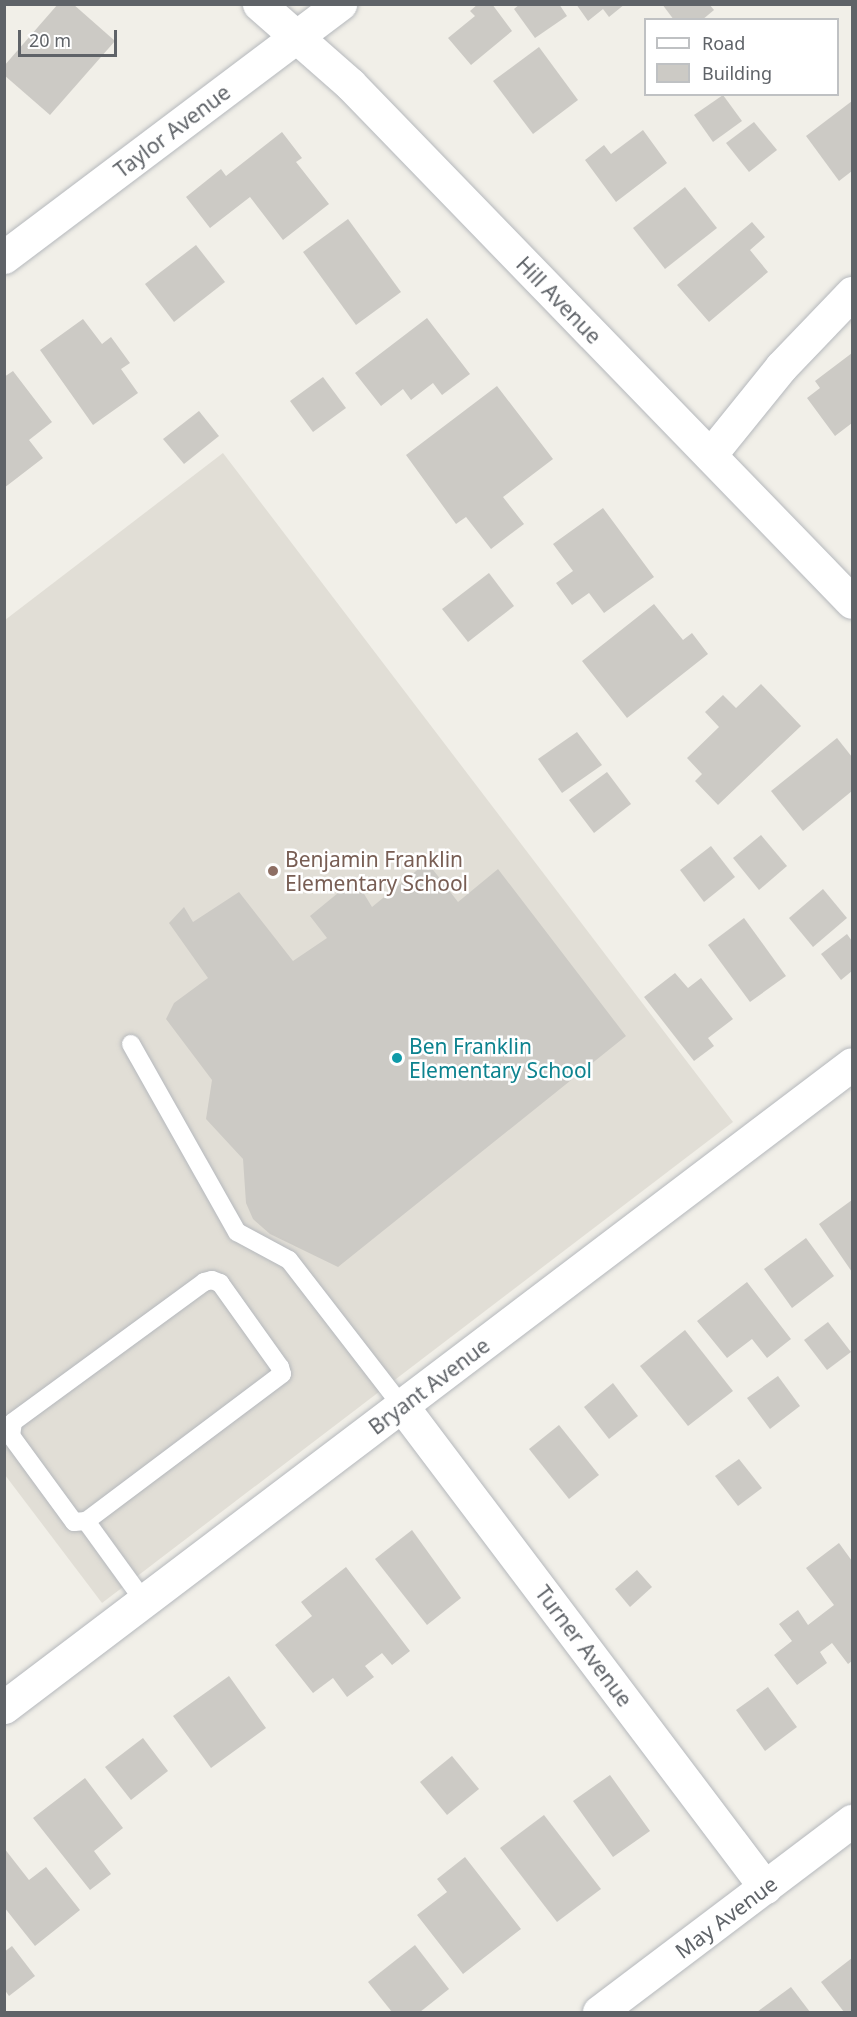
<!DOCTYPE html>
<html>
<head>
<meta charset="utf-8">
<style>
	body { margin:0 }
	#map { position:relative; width:857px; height:2017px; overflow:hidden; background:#f1efe8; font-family:"Noto Sans",sans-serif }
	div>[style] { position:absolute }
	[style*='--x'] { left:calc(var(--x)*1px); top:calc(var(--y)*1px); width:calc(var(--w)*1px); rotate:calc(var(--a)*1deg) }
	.education>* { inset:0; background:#e1ded6 }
	.building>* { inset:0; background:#cccac5 }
	.roads { filter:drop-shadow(0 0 2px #b5b8bc) drop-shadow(0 0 2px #b5b8bc) }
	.service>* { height:18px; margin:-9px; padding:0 9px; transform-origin:9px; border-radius:9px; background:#fff }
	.minor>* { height:33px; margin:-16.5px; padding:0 16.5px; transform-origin:16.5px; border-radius:16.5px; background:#fff }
	.dots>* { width:16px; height:16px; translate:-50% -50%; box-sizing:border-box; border:3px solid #fff; border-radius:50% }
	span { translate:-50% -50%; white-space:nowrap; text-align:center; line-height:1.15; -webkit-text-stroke:5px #fff; paint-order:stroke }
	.street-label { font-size:21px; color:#5f6368 }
	.education-label { font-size:21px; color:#785e54 }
	.left { translate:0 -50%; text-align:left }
	.culture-label { font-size:21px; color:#0d838f }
	.frame { position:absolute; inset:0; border:6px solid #5f6368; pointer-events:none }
	.legend { position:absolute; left:644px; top:18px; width:195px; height:78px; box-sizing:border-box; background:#fff; border:2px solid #bfc1c3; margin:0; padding:8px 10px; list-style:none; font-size:18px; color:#5f6368 }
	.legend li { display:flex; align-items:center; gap:12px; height:30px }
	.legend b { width:30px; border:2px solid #bfc1c3 }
	.scale { position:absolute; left:18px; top:30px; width:99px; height:27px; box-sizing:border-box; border:3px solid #5f6368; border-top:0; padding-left:8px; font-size:18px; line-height:21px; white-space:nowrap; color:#5f6368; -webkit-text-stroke:4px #fff; paint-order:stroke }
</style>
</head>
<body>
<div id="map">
	<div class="education">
		<div style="clip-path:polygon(223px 453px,733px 1122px,102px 1603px,5px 1475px,5px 620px)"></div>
	</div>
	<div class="building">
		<div style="clip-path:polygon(58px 4px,73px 4px,115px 41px,50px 115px,4px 75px,4px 66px)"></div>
		<div style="clip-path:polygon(478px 4px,492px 4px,512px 31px,471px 65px,448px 38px,475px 16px,470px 11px)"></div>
		<div style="clip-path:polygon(520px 4px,559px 4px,567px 16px,535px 38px,514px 9px)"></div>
		<div style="clip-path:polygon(576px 4px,625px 4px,609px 17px,603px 9px,588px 21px)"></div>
		<div style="clip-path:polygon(662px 4px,709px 4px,714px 10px,702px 20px,674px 20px)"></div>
		<div style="clip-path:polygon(539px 47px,578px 100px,533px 134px,493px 81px)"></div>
		<div style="clip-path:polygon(723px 95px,742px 121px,713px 142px,694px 115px)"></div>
		<div style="clip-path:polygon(852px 101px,852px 171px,839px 181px,806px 136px)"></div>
		<div style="clip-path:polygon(754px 122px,777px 150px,749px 172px,726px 143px)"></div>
		<div style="clip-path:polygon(643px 130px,667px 163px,616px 202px,585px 160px,604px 145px,611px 154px)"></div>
		<div style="clip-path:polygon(282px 132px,302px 158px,296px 162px,329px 204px,283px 240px,250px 197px,210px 228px,186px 197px,221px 169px,226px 176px)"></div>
		<div style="clip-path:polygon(685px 187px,717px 228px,665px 269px,633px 228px)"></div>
		<div style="clip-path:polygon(348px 219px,401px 292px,356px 325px,303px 252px)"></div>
		<div style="clip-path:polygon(752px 222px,765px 237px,750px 250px,768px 272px,709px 322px,677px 285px)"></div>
		<div style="clip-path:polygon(196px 245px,225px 282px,174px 322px,145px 284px)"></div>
		<div style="clip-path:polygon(427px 318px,470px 374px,442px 395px,433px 383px,411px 400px,403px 389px,381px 406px,355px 373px)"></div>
		<div style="clip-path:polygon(83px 319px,102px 344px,111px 337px,130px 363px,121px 369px,138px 393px,93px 425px,40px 350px)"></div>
		<div style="clip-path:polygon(852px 353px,852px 423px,835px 436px,807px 398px,820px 388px,815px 381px)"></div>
		<div style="clip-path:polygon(13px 371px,52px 422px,29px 440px,43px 458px,4px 488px,4px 377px)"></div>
		<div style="clip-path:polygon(323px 377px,346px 408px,313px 432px,290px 401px)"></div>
		<div style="clip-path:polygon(497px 386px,553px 459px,503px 497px,524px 524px,491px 549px,466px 517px,456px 524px,406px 455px)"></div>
		<div style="clip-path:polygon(199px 411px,219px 436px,184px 464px,163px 439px)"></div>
		<div style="clip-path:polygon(603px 508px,654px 577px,604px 613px,589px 593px,572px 605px,556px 583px,573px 571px,553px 544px)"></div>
		<div style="clip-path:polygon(489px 573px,514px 606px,468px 642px,442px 609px)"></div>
		<div style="clip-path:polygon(654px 604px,683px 640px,692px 633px,708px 654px,627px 718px,582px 661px)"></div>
		<div style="clip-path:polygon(761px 684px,801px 726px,718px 805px,695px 781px,702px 774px,687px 758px,719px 727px,705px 712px,723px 695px,736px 708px)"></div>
		<div style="clip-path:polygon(577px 732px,602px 765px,562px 793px,538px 759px)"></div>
		<div style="clip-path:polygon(837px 738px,852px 757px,852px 791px,803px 831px,771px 791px)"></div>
		<div style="clip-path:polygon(607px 772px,631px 804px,594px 833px,569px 800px)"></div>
		<div style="clip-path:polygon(761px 835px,787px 866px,759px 890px,733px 858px)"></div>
		<div style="clip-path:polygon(711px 846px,735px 877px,704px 902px,680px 870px)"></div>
		<div style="clip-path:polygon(427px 862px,458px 902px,498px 869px,626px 1036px,338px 1267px,270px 1234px,253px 1219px,246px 1203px,243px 1159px,206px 1119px,212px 1080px,166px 1019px,174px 1003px,208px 978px,169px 923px,184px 907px,193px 922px,239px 892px,293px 961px,327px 938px,310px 916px,355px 879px,372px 907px)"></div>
		<div style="clip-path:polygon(823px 889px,847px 918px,813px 947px,789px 918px)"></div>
		<div style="clip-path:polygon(744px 918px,786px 976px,750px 1002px,708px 945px)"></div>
		<div style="clip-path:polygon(847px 934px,852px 941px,852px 971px,841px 980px,821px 954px)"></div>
		<div style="clip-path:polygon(675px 973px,688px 988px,701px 978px,733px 1019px,708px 1038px,714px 1046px,694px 1061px,644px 997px)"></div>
		<div style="clip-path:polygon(852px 1200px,852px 1272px,819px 1224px)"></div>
		<div style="clip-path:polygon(806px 1238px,834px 1276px,792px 1308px,764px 1269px)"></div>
		<div style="clip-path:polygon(747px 1282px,791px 1339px,767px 1358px,752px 1339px,727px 1358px,697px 1321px)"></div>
		<div style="clip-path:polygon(828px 1322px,851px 1352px,827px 1370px,804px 1340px)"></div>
		<div style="clip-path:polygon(685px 1330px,733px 1391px,688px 1426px,640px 1366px)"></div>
		<div style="clip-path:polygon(778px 1376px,800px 1406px,770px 1429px,747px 1398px)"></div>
		<div style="clip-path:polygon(613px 1383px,638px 1416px,609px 1439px,584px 1407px)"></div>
		<div style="clip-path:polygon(559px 1425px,599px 1475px,569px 1499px,529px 1449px)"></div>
		<div style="clip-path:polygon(739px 1459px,762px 1488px,738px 1506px,715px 1476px)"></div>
		<div style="clip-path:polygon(412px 1530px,461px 1598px,427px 1625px,375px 1559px)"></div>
		<div style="clip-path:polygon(839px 1543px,852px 1561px,852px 1661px,848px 1664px,832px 1643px,820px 1652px,827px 1663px,797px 1685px,774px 1655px,792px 1641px,779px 1624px,798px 1610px,808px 1625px,834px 1605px,806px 1568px)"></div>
		<div style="clip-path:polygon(346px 1567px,410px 1651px,392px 1665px,382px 1653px,365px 1666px,374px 1677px,347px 1697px,333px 1678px,313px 1693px,275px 1645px,312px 1616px,301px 1602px)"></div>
		<div style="clip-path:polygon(637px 1570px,652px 1587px,630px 1607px,615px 1589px)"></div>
		<div style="clip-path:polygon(229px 1676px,266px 1728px,211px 1768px,173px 1716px)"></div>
		<div style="clip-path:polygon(768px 1687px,797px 1727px,765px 1751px,736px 1710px)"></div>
		<div style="clip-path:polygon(143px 1738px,168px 1771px,131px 1800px,105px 1767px)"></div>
		<div style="clip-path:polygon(452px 1756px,479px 1789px,447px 1815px,420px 1782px)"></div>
		<div style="clip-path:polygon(610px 1775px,650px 1831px,613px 1857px,573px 1801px)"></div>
		<div style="clip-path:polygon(85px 1778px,123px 1828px,94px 1851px,111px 1874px,90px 1890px,33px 1818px)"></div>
		<div style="clip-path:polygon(544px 1815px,601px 1889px,557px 1922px,500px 1848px)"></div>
		<div style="clip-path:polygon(4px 1848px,29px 1880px,46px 1867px,80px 1910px,35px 1946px,4px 1907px)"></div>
		<div style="clip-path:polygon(465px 1857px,521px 1929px,463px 1974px,417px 1915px,447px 1892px,437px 1879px)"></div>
		<div style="clip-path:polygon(415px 1945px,449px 1989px,420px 2012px,392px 2012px,368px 1982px)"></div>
		<div style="clip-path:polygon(12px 1946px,35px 1976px,9px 1996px,4px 1989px,4px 1952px)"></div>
		<div style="clip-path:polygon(852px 1958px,852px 2012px,844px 2012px,821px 1982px)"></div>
		<div style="clip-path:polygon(791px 1987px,810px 2012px,757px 2012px)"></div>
	</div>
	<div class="roads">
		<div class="service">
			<div style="--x:131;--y:1044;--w:216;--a:60.6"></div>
			<div style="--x:237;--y:1232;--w:59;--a:28.3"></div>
			<div style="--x:289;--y:1260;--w:185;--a:52.3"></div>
			<div style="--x:212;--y:1280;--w:9;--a:21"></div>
			<div style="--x:220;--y:1283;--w:103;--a:54.5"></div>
			<div style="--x:280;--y:1367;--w:7;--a:74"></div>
			<div style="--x:282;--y:1374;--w:245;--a:143.1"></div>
			<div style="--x:86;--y:1521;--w:12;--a:175"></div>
			<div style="--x:74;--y:1522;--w:107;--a:-126.2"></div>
			<div style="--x:11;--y:1436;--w:14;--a:-82"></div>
			<div style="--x:13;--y:1422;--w:237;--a:-36.2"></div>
			<div style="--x:204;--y:1282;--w:8;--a:-14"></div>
			<div style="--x:86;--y:1521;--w:99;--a:54.1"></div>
		</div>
		<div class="minor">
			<div style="--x:259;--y:4;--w:121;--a:41.3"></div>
			<div style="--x:350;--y:84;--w:721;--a:45.9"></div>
			<div style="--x:4;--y:257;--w:421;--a:-37"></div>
			<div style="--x:710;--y:455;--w:113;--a:-51.1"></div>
			<div style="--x:781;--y:367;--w:103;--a:-46.2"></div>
			<div style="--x:402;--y:1406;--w:603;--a:52.96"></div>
			<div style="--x:4;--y:1707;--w:1064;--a:-37.17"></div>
			<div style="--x:599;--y:2012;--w:317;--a:-37.1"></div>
		</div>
	</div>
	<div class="dots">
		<div style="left:273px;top:871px;background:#8d6e63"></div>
		<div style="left:397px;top:1058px;background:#0f9aa8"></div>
	</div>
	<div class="street-label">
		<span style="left:172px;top:131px;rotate:-37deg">Taylor Avenue</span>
		<span style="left:559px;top:300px;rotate:46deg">Hill Avenue</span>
		<span style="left:429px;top:1386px;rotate:-37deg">Bryant Avenue</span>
		<span style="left:584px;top:1646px;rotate:53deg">Turner Avenue</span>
		<span style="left:726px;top:1917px;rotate:-37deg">May Avenue</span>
	</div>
	<div class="education-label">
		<span class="left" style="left:285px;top:871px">Benjamin Franklin<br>Elementary School</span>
	</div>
	<div class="culture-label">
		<span class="left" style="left:409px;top:1058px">Ben Franklin<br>Elementary School</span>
	</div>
	<div class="frame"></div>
	<ul class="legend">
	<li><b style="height:8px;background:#fff"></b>Road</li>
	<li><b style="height:16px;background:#cccac5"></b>Building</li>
	</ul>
	<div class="scale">20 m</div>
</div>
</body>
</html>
